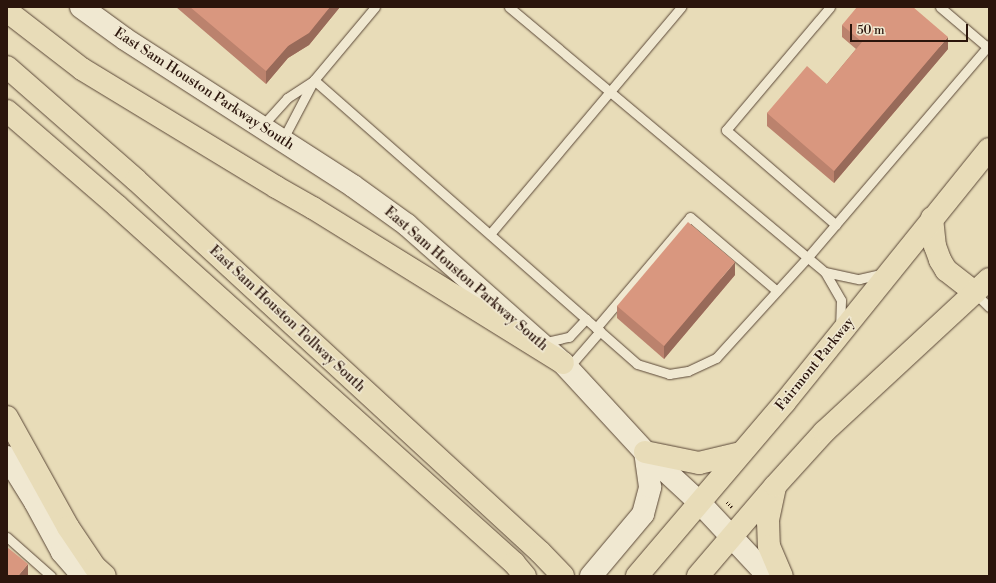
<!DOCTYPE html>
<html>
<head>
<meta charset="utf-8">
<style>
	body { margin:0 }
	#map { position:relative; width:996px; height:583px; overflow:hidden; background:#e8dcb8; font-family:"Libre Bodoni",serif }
	div>[style] { position:absolute }
	[style*='--x'] { left:calc(var(--x)*1px); top:calc(var(--y)*1px); width:calc(var(--w)*1px); rotate:calc(var(--a)*1deg) }
	.path>* { height:2.5px; margin-top:-1.25px; transform-origin:0; background:repeating-linear-gradient(90deg,#2b150c 0 1px,transparent 0 3px) }
	.roads { filter:drop-shadow(0 0 1px #5a4737) drop-shadow(0 0 1px #5a4737) }
	.service>* { height:9px; margin:-4.5px; padding:0 4.5px; transform-origin:4.5px; border-radius:4.5px; background:#f0e8d1 }
	.secondary>* { height:22px; margin:-11px; padding:0 11px; transform-origin:11px; border-radius:11px; background:#f0e8d1 }
	.primary>* { height:22px; margin:-11px; padding:0 11px; transform-origin:11px; border-radius:11px; background:#e8dcb8 }
	.motorway>* { height:22px; margin:-11px; padding:0 11px; transform-origin:11px; border-radius:11px; background:#e8dcb8 }
	.wall>* { inset:0; background:#bb826d }
	.shaded-wall>* { inset:0; background:#986a59 }
	.building>* { inset:0; background:#d9977f }
	span { translate:-50% -50%; white-space:nowrap; text-align:center; line-height:1.15; -webkit-text-stroke:3px #f0e8d1; paint-order:stroke }
	.street-label { font-size:14px; color:#2b150c }
	.frame { position:absolute; inset:0; border:8px solid #2b150c; pointer-events:none }
	.scale { position:absolute; left:850px; top:24px; width:118px; height:18px; box-sizing:border-box; border:2px solid #2b150c; border-top:0; padding-left:5px; font-size:12px; line-height:14px; white-space:nowrap; color:#2b150c; -webkit-text-stroke:3px #f0e8d1; paint-order:stroke }
</style>
</head>
<body>
<div id="map">
	<div class="path">
		<div style="--x:727;--y:502;--w:7;--a:45"></div>
	</div>
	<div class="roads">
		<div class="service">
			<div style="--x:509;--y:7;--w:412;--a:40"></div>
			<div style="--x:830;--y:7;--w:161;--a:130.2"></div>
			<div style="--x:726;--y:130;--w:145;--a:40.8"></div>
			<div style="--x:940;--y:7;--w:62;--a:40.4"></div>
			<div style="--x:314;--y:80;--w:430;--a:41.3"></div>
			<div style="--x:637;--y:364;--w:34;--a:17"></div>
			<div style="--x:669;--y:374;--w:19;--a:-9"></div>
			<div style="--x:688;--y:371;--w:31;--a:-25"></div>
			<div style="--x:716;--y:358;--w:135;--a:-47.7"></div>
			<div style="--x:807;--y:258;--w:280;--a:-49.5"></div>
			<div style="--x:262;--y:126;--w:38;--a:-48"></div>
			<div style="--x:287;--y:98;--w:31;--a:-33"></div>
			<div style="--x:283;--y:139;--w:67;--a:-62.3"></div>
			<div style="--x:314;--y:80;--w:95;--a:-50.1"></div>
			<div style="--x:490;--y:234;--w:297;--a:-49.9"></div>
			<div style="--x:975;--y:293;--w:20;--a:45"></div>
			<div style="--x:596;--y:328;--w:145;--a:-49.7"></div>
			<div style="--x:690;--y:217;--w:114;--a:40.4"></div>
			<div style="--x:840;--y:329;--w:29;--a:-88"></div>
			<div style="--x:841;--y:300;--w:32;--a:-120"></div>
			<div style="--x:825;--y:272;--w:35;--a:12"></div>
			<div style="--x:859;--y:279;--w:26;--a:-13"></div>
			<div style="--x:542;--y:343;--w:28;--a:-13"></div>
			<div style="--x:569;--y:337;--w:25;--a:-47"></div>
			<div style="--x:568;--y:368;--w:49;--a:-49.1"></div>
			<div style="--x:7;--y:537;--w:59;--a:41.6"></div>
		</div>
		<div class="secondary">
			<div style="--x:81;--y:7;--w:54;--a:36"></div>
			<div style="--x:125;--y:39;--w:271;--a:32.8"></div>
			<div style="--x:353;--y:186;--w:67;--a:35.8"></div>
			<div style="--x:407;--y:225;--w:208;--a:41.5"></div>
			<div style="--x:563;--y:363;--w:121;--a:47.3"></div>
			<div style="--x:645;--y:452;--w:74;--a:42.8"></div>
			<div style="--x:699;--y:502;--w:101;--a:47"></div>
			<div style="--x:7;--y:457;--w:53;--a:58.1"></div>
			<div style="--x:35;--y:502;--w:57;--a:61.6"></div>
			<div style="--x:62;--y:552;--w:32;--a:49"></div>
			<div style="--x:591;--y:576;--w:81;--a:-50"></div>
			<div style="--x:643;--y:514;--w:28;--a:-75"></div>
			<div style="--x:650;--y:487;--w:35;--a:-98"></div>
		</div>
		<div class="primary">
			<div style="--x:932;--y:218;--w:28;--a:84"></div>
			<div style="--x:935;--y:246;--w:15;--a:70"></div>
			<div style="--x:940;--y:260;--w:12;--a:59"></div>
			<div style="--x:946;--y:270;--w:37;--a:38"></div>
			<div style="--x:645;--y:452;--w:55;--a:11.5"></div>
			<div style="--x:699;--y:463;--w:43;--a:-13.4"></div>
			<div style="--x:775;--y:487;--w:35;--a:102"></div>
			<div style="--x:768;--y:521;--w:25;--a:88"></div>
			<div style="--x:769;--y:546;--w:33;--a:67"></div>
			<div style="--x:637;--y:576;--w:228;--a:-49.6"></div>
			<div style="--x:785;--y:402;--w:325;--a:-51.1"></div>
			<div style="--x:698;--y:576;--w:118;--a:-49.5"></div>
			<div style="--x:775;--y:486;--w:73;--a:-47.8"></div>
			<div style="--x:824;--y:432;--w:225;--a:-42.8"></div>
		</div>
		<div class="motorway">
			<div style="--x:7;--y:11;--w:95;--a:37.7"></div>
			<div style="--x:82;--y:69;--w:227;--a:31.3"></div>
			<div style="--x:276;--y:187;--w:43;--a:29.6"></div>
			<div style="--x:313;--y:208;--w:294;--a:31.8"></div>
			<div style="--x:7;--y:67;--w:171;--a:41.2"></div>
			<div style="--x:136;--y:180;--w:549;--a:42.64"></div>
			<div style="--x:540;--y:552;--w:33;--a:46"></div>
			<div style="--x:7;--y:111;--w:145;--a:40.8"></div>
			<div style="--x:117;--y:206;--w:534;--a:41.96"></div>
			<div style="--x:514;--y:563;--w:17;--a:50"></div>
			<div style="--x:7;--y:417;--w:126;--a:61"></div>
			<div style="--x:68;--y:527;--w:48;--a:56"></div>
			<div style="--x:95;--y:567;--w:13;--a:42"></div>
		</div>
	</div>
	<div class="wall">
		<div style="clip-path:polygon(176px 7px,340px 7px,309px 45px,288px 58px,266px 84px)"></div>
		<div style="clip-path:polygon(842px 25px,948px 49px,834px 183px,767px 126px,767px 113px,827px 84px,856px 49px,842px 37px)"></div>
		<div style="clip-path:polygon(735px 275px,664px 359px,617px 318px,617px 306px)"></div>
	</div>
	<div class="shaded-wall">
		<div style="clip-path:polygon(330px 7px,340px 7px,309px 45px,288px 58px,266px 84px,266px 71px,288px 46px)"></div>
		<div style="clip-path:polygon(948px 37px,948px 49px,834px 183px,834px 171px)"></div>
		<div style="clip-path:polygon(735px 262px,735px 275px,664px 359px,664px 346px)"></div>
		<div style="clip-path:polygon(28px 564px,28px 576px,18px 576px)"></div>
	</div>
	<div class="building">
		<div style="clip-path:polygon(190px 7px,330px 7px,309px 33px,288px 46px,266px 71px)"></div>
		<div style="clip-path:polygon(857px 7px,913px 7px,948px 37px,834px 171px,767px 113px,807px 66px,827px 84px,862px 42px,842px 25px)"></div>
		<div style="clip-path:polygon(688px 222px,735px 262px,664px 346px,617px 306px)"></div>
		<div style="clip-path:polygon(7px 547px,28px 564px,18px 576px,7px 576px)"></div>
	</div>
	<div class="street-label">
		<span style="left:204px;top:89px;rotate:33deg">East Sam Houston Parkway South</span>
		<span style="left:466px;top:279px;rotate:41deg">East Sam Houston Parkway South</span>
		<span style="left:287px;top:319px;rotate:43deg">East Sam Houston Tollway South</span>
		<span style="left:815px;top:364px;rotate:-51deg">Fairmont Parkway</span>
	</div>
	<div class="frame"></div>
	<div class="scale">50 m</div>
</div>
</body>
</html>
